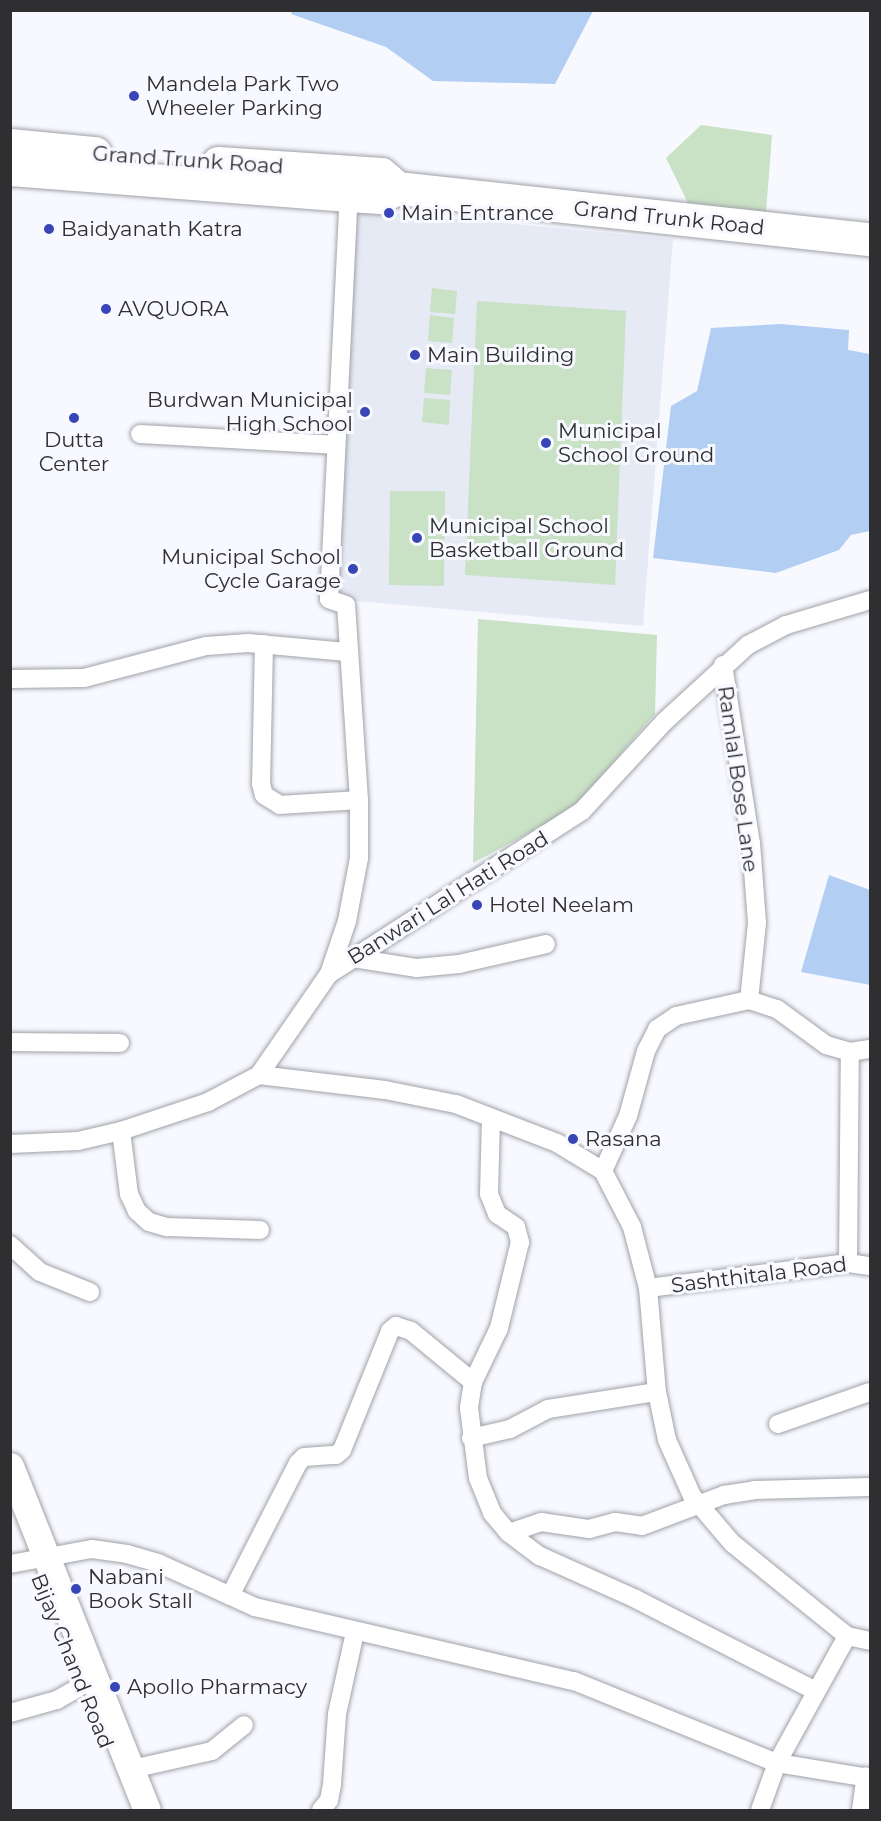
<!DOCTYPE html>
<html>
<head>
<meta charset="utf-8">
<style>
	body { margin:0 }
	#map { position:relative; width:881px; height:1821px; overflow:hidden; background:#f8f9ff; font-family:Montserrat,sans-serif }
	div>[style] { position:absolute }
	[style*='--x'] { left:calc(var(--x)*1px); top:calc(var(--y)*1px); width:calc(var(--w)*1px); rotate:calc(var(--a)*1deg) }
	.built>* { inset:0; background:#e6eaf5 }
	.green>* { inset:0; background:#c9e1c5 }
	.water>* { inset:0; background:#b3cef3 }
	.roads { filter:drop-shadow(0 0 2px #a0a2a9) drop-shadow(0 0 2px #a0a2a9) }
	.street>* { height:18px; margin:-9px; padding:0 9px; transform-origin:9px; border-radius:9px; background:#fff }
	.secondary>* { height:27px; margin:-13.5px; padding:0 13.5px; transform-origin:13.5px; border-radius:13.5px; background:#fff }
	.highway>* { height:33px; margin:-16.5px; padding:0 16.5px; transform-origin:16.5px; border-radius:16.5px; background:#fff }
	.dots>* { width:16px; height:16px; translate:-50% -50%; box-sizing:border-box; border:3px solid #f8f9ff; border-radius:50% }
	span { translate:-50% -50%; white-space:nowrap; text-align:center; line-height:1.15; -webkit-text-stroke:6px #f8f9ff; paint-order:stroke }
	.poi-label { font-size:21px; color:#2f2f32 }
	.left { translate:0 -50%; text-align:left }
	.right { translate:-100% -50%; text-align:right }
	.street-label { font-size:21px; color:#2f2f32 }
	.frame { position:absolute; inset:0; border:12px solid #2f2f32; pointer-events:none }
</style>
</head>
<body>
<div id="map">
	<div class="built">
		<div style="clip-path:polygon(354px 209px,673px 239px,643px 626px,334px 599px)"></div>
	</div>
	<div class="green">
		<div style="clip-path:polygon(701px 125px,772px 135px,766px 212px,688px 203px,666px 158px)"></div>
		<div style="clip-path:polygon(432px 288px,457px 291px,455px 314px,430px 312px)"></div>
		<div style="clip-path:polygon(477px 301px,626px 311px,615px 585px,465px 575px)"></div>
		<div style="clip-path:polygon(430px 315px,454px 318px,452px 343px,428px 341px)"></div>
		<div style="clip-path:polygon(426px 368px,452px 370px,450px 395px,424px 393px)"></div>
		<div style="clip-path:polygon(424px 398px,450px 400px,449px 425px,422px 422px)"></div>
		<div style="clip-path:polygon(390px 491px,445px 491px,444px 586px,389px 585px)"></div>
		<div style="clip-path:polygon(478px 619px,657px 635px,655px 714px,572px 810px,473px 863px)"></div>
	</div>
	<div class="water">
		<div style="clip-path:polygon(292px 11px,292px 10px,593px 11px,555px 84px,433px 81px,386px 47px,291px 14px)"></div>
		<div style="clip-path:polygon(781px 324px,849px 330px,848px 350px,870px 354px,870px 531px,851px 535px,839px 550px,776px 573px,653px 558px,671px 406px,697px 391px,711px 328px)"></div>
		<div style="clip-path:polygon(829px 875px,870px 890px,870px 985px,801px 972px)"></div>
	</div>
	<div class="roads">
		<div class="street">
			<div style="--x:140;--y:434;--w:194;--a:3.2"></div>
			<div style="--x:264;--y:644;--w:140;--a:91.2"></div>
			<div style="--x:261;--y:784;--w:11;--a:75"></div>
			<div style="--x:264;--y:795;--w:19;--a:32"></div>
			<div style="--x:280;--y:805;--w:79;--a:-3.6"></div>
			<div style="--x:723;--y:665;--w:180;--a:81.1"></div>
			<div style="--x:751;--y:843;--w:80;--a:85.7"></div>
			<div style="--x:757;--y:923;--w:77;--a:95.9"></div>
			<div style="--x:10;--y:679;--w:74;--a:-0.8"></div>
			<div style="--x:84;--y:678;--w:126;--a:-14.7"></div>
			<div style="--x:206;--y:646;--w:42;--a:-4.1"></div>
			<div style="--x:248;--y:643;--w:99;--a:5.2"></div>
			<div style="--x:353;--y:958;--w:65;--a:8.9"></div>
			<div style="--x:417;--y:968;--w:42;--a:-5.4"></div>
			<div style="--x:459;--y:964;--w:89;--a:-12.9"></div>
			<div style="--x:329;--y:974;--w:56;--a:-71.2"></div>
			<div style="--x:347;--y:921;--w:64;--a:-79.2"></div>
			<div style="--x:359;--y:858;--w:58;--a:-90"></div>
			<div style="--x:359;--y:800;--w:195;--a:-93.8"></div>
			<div style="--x:346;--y:605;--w:18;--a:-161"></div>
			<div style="--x:329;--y:599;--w:404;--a:-87.2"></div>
			<div style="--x:10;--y:1042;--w:110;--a:0.5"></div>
			<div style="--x:259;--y:1075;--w:127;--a:6.8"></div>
			<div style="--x:385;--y:1090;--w:72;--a:11.2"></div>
			<div style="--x:456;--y:1104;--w:108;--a:21.1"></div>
			<div style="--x:557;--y:1143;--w:54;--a:31.3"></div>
			<div style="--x:603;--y:1171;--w:63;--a:62.6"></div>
			<div style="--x:632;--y:1227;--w:63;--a:75.3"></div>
			<div style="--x:648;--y:1288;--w:104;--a:85.1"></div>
			<div style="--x:657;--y:1392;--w:49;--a:78.2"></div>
			<div style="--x:667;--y:1440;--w:61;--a:65.9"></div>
			<div style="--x:692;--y:1496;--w:62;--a:49.6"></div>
			<div style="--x:732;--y:1543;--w:81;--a:39"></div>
			<div style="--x:795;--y:1594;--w:67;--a:38.9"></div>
			<div style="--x:847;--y:1636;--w:24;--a:12"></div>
			<div style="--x:491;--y:1118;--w:76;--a:91.5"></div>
			<div style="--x:489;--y:1194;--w:22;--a:68"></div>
			<div style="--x:497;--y:1214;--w:23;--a:34"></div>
			<div style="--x:516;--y:1227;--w:16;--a:75"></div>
			<div style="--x:520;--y:1242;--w:89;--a:103.7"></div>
			<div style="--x:499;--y:1328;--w:60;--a:115.7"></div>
			<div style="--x:473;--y:1382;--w:26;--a:99"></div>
			<div style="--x:469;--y:1408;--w:71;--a:82.7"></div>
			<div style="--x:478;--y:1478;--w:38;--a:68"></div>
			<div style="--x:492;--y:1513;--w:26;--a:50"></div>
			<div style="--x:509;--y:1533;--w:39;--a:37"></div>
			<div style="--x:540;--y:1556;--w:105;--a:24.1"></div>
			<div style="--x:636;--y:1599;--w:202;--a:27.1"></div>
			<div style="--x:121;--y:1131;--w:64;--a:82.8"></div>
			<div style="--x:129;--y:1194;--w:19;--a:65"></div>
			<div style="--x:137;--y:1211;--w:16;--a:43"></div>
			<div style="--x:149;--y:1222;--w:19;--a:16"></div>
			<div style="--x:167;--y:1227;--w:93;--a:1.8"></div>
			<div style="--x:10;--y:1144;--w:68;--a:-2.5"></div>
			<div style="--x:78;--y:1141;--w:44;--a:-13.1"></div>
			<div style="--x:121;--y:1131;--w:92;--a:-18.4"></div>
			<div style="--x:208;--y:1102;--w:58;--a:-27.9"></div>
			<div style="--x:259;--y:1075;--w:123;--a:-55.3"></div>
			<div style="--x:329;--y:974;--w:301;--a:-32.8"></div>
			<div style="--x:582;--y:811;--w:121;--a:-47.3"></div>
			<div style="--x:664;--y:722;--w:114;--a:-42.5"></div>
			<div style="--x:748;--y:645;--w:43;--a:-27.8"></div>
			<div style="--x:786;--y:625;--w:88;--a:-16.6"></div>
			<div style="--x:603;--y:1171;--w:60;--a:-65.6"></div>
			<div style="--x:628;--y:1116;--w:67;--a:-74.5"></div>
			<div style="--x:646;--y:1051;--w:25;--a:-63"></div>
			<div style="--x:657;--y:1029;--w:23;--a:-34"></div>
			<div style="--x:676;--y:1016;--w:75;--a:-12.4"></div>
			<div style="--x:749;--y:1000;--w:29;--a:18"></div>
			<div style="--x:777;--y:1009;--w:61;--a:36.3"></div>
			<div style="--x:826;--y:1045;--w:25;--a:16"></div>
			<div style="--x:850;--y:1052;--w:20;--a:-9"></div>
			<div style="--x:10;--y:1245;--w:40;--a:42"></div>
			<div style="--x:40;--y:1272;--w:54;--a:21.8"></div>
			<div style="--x:848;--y:1263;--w:211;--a:-89.5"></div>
			<div style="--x:648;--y:1288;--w:202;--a:-7.1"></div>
			<div style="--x:848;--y:1263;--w:22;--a:8"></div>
			<div style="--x:778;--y:1424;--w:97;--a:-19.2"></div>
			<div style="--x:471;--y:1438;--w:40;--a:-13"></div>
			<div style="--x:510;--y:1429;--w:43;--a:-27.8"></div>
			<div style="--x:548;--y:1409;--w:110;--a:-8.9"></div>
			<div style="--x:509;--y:1533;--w:34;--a:-19"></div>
			<div style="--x:541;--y:1522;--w:49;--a:8.3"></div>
			<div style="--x:589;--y:1529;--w:27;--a:-15"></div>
			<div style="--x:615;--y:1522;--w:27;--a:8"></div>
			<div style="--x:642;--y:1526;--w:88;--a:-20.7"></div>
			<div style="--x:724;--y:1495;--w:30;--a:-9"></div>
			<div style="--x:754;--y:1490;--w:116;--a:-1.5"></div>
			<div style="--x:10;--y:1564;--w:83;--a:-10.4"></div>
			<div style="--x:92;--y:1549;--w:35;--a:8"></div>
			<div style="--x:127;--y:1554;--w:32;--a:16"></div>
			<div style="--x:158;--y:1563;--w:107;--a:24.4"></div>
			<div style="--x:255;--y:1607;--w:327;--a:13.1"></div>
			<div style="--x:574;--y:1681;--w:219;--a:22"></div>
			<div style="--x:777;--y:1763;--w:94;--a:9.2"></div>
			<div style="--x:230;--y:1596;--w:149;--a:-62.9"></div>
			<div style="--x:298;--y:1463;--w:8;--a:-45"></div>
			<div style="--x:304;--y:1457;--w:32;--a:-4"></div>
			<div style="--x:336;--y:1455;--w:8;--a:-40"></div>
			<div style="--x:342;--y:1450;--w:128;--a:-68"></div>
			<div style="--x:390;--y:1331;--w:8;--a:-40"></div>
			<div style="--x:396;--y:1326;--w:16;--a:18"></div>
			<div style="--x:411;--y:1331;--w:80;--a:39.4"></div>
			<div style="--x:10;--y:1713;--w:49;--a:-15.5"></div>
			<div style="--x:57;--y:1700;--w:32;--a:-30"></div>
			<div style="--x:132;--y:1769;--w:82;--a:-12.7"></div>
			<div style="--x:212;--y:1751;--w:41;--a:-39.1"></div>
			<div style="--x:321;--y:1810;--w:13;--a:-51"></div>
			<div style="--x:329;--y:1800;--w:16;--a:-79"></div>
			<div style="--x:332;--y:1784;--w:70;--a:-85.9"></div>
			<div style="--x:337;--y:1714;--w:84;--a:-77.6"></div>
			<div style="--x:760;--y:1810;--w:50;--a:-70.1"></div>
			<div style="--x:777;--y:1763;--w:145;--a:-61.1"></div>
			<div style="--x:861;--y:1810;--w:34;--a:-82"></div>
		</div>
		<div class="secondary">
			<div style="--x:10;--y:1466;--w:370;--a:68.3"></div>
		</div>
		<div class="highway">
			<div style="--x:10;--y:145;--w:85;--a:5.4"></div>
			<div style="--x:218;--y:163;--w:163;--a:3.9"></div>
			<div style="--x:381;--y:174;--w:21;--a:41"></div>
			<div style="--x:10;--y:169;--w:340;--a:4.4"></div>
			<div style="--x:349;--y:195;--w:31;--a:4"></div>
			<div style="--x:380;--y:197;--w:19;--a:-28"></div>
			<div style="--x:397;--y:188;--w:476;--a:6.2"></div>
		</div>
	</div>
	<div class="dots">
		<div style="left:134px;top:96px;background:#3845b8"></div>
		<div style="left:389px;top:213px;background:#3845b8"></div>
		<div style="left:49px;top:229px;background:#3845b8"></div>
		<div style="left:106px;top:309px;background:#3845b8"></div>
		<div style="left:415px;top:355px;background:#3845b8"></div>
		<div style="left:365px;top:412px;background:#3845b8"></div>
		<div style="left:74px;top:418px;background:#3845b8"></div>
		<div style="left:546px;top:443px;background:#3845b8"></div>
		<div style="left:417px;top:538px;background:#3845b8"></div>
		<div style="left:353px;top:569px;background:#3845b8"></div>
		<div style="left:477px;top:905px;background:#3845b8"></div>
		<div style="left:573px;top:1139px;background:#3845b8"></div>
		<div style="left:76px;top:1589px;background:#3845b8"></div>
		<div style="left:115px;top:1687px;background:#3845b8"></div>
	</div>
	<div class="poi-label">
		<span class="left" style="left:146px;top:96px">Mandela Park Two<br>Wheeler Parking</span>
		<span class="left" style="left:401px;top:213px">Main Entrance</span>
		<span class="left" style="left:61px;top:229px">Baidyanath Katra</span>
		<span class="left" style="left:118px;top:309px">AVQUORA</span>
		<span class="left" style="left:427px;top:355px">Main Building</span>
		<span class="right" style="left:353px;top:412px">Burdwan Municipal<br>High School</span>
		<span class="left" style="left:558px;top:443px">Municipal<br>School Ground</span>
		<span style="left:74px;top:452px">Dutta<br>Center</span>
		<span class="left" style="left:429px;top:538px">Municipal School<br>Basketball Ground</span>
		<span class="right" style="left:341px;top:569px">Municipal School<br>Cycle Garage</span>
		<span class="left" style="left:489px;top:905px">Hotel Neelam</span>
		<span class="left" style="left:585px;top:1139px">Rasana</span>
		<span class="left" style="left:88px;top:1589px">Nabani<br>Book Stall</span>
		<span class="left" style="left:127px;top:1687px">Apollo Pharmacy</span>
	</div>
	<div class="street-label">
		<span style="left:188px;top:160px;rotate:4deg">Grand Trunk Road</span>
		<span style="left:669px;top:218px;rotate:6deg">Grand Trunk Road</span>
		<span style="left:738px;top:779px;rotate:82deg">Ramlal Bose Lane</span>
		<span style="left:448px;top:898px;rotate:-32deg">Banwari Lal Hati Road</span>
		<span style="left:759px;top:1275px;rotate:-7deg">Sashthitala Road</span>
		<span style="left:72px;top:1661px;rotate:68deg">Bijay Chand Road</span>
	</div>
	<div class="frame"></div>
</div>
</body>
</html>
